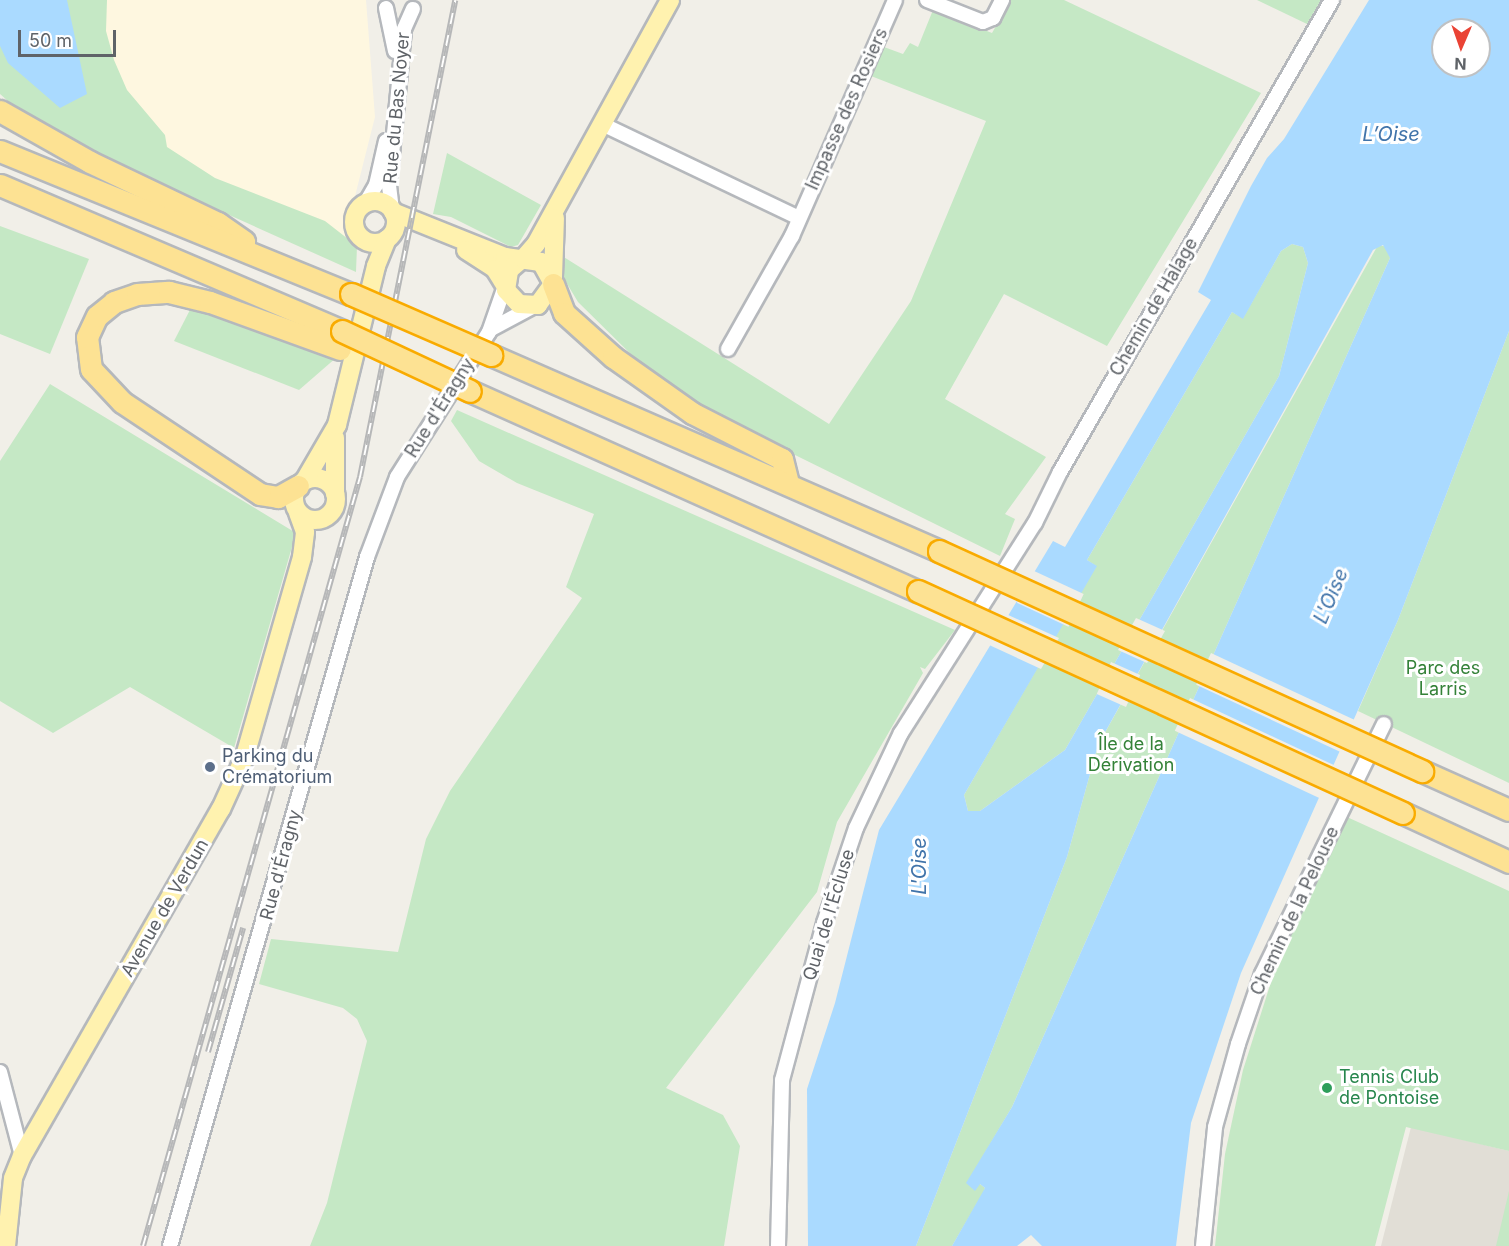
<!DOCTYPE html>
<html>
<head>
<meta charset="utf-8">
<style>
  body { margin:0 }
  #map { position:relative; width:1509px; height:1246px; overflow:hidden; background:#f1efe8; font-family:Inter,sans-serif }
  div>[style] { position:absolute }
  .commercial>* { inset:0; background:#fef7e0 }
  .education>* { inset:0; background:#e1ded6 }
  .green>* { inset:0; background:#c5e8c5 }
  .water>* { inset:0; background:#aadaff }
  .pier>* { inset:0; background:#f1efe8; transform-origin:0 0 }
  .roads { filter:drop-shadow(2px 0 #b5b8bc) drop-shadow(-2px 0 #b5b8bc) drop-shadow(0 2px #b5b8bc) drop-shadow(0 -2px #b5b8bc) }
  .minor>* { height:14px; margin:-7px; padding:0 7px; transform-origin:7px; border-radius:7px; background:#fff }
  .major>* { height:18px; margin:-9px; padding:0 9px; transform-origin:9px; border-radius:9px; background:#fff2af }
  .major>.ring { margin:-9px; padding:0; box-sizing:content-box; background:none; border:18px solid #fff2af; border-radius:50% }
  .highway>* { height:21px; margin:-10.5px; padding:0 10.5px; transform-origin:10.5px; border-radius:10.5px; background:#fde293 }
  .rail>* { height:6px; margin-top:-3px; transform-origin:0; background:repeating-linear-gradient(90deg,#fff 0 11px,#b6b7b8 0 22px); box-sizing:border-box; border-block:2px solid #b6b7b8 }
  .bridges { filter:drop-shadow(2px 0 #f9ab00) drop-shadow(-2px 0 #f9ab00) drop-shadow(0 2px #f9ab00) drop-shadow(0 -2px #f9ab00) }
  .highway-bridge>* { height:21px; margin:-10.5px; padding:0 10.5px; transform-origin:10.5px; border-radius:10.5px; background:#fde293 }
  .dots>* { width:16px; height:16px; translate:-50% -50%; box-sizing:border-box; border:3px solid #fff; border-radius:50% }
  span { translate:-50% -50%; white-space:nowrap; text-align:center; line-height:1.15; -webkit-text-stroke:6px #fff; paint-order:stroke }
  .street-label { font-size:18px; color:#5f6368 }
  .park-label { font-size:18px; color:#348238 }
  .service-label { font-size:18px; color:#4e5e75 }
  .left { translate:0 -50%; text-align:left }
  .leisure-label { font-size:18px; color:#27864d }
  .water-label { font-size:20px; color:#4174aa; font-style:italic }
  .north { position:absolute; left:1431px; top:18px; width:60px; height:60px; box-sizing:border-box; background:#fff; border:2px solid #bfc1c3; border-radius:50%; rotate:182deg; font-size:16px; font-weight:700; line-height:24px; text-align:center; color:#5f6368 }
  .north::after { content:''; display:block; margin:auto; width:21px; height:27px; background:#ea4335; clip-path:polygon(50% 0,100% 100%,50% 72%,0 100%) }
  .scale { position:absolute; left:18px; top:30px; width:98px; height:27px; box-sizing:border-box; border:3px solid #5f6368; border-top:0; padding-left:8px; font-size:18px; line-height:21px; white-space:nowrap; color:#5f6368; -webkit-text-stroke:4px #fff; paint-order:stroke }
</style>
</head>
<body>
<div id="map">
  <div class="commercial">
    <i style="clip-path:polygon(85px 0,366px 0,375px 117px,349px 220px,357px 246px,198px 181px,102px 85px)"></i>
  </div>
  <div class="education">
    <i style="clip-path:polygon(1411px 1127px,1509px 1151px,1509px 1246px,1381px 1246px)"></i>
  </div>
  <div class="green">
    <i style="clip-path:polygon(0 0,107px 0,106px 31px,114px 60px,127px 90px,165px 135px,167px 147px,215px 178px,325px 221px,357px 246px,356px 272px,82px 149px,31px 121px,0 94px)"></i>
    <i style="clip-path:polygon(1011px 0,1064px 0,1261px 93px,1107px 346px,1004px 294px,945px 399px,1046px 457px,1005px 514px,1015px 519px,1000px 556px,712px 414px,649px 372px,578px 302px,563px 277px,559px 254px,829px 424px,911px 301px,986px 121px,871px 76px,884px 47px,903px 54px,910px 43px,918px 47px,933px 10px,992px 33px)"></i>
    <i style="clip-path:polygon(1257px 0,1321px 0,1307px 24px)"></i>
    <i style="clip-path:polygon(447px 153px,541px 205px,518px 245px,511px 247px,451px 217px,433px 214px)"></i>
    <i style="clip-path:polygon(0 226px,89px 259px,50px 354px,0 334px)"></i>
    <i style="clip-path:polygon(1292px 244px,1303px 247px,1308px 263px,1279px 376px,1065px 750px,980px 811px,968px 811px,964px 795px,1096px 566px,1087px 560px,1232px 312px,1243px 318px,1281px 251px)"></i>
    <i style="clip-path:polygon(1378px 245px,1388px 247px,1390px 258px,1012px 1107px,967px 1183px,980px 1184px,985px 1188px,983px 1193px,952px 1246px,916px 1246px,1067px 857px,1098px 745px)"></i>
    <i style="clip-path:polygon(192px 306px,337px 357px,299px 390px,174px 341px)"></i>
    <i style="clip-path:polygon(1509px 331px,1509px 783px,1358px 711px,1398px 620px)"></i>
    <i style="clip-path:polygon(50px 384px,296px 533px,234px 748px,130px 687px,53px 733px,0 701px,0 461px)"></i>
    <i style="clip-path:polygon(457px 410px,955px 630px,925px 669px,920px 667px,923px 673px,837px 822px,817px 892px,666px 1088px,723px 1115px,740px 1146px,724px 1246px,310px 1246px,327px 1203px,367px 1041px,357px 1019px,343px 1008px,259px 984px,271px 939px,398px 952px,426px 839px,450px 791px,582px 598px,566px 587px,594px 514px,517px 483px,479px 461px,451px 421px)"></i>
    <i style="clip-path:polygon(1347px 817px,1509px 891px,1509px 1151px,1406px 1127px,1375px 1246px,1215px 1246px,1225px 1154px,1243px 1070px,1279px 957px)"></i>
    <i style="clip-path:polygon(1509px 1191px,1509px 1246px,1496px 1246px)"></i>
  </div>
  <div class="water">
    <i style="clip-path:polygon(0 0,67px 0,87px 94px,60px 108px,8px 63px,0 46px)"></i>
    <i style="clip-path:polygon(evenodd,1369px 0,1509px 0,1509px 331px,1398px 620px,1241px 973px,1191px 1123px,1176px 1246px,1042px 1246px,1031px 1235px,1017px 1246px,952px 1246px,985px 1188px,980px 1184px,975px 1191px,966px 1183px,1012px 1107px,1390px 258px,1383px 245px,1373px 250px,1098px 745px,1067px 857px,916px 1246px,808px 1246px,807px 1089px,835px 1003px,879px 830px,1053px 541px,1065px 547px,1211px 300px,1198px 292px,1251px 186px,1267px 158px,1284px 139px,1369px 0,1443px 30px,1479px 30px,1479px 66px,1443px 66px,1443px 30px,1369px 0,1292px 244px,1303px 247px,1308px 263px,1279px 376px,1065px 750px,980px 811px,968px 811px,964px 795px,1097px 566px,1087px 560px,1232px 312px,1243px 319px,1281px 251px,1292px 244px)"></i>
  </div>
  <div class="pier">
    <i style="left:1032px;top:570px;width:57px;height:36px;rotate:25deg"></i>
    <i style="clip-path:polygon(1006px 614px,1059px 638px,1041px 669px,987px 644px)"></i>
    <i style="clip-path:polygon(1136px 618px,1165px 631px,1147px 663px,1118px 650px)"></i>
    <i style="left:1211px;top:653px;width:161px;height:35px;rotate:25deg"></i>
    <i style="left:1111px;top:662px;width:32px;height:35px;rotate:24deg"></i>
    <i style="left:1190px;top:698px;width:160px;height:36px;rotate:25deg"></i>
  </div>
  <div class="roads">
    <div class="minor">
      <i style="left:927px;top:0;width:60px;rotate:21.4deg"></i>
      <i style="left:983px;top:22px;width:11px;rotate:-22deg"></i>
      <i style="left:993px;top:18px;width:20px;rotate:-63deg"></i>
      <i style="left:386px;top:8px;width:44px;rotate:78.2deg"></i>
      <i style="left:602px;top:124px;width:216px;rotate:25.5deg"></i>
      <i style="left:365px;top:204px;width:22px;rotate:-60deg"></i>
      <i style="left:376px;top:185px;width:45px;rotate:-77.2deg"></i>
      <i style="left:392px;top:210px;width:24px;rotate:-97deg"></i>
      <i style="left:389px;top:186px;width:158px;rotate:-84.5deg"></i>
      <i style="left:404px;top:29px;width:22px;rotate:-66deg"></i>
      <i style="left:493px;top:328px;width:47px;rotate:-28.2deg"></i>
      <i style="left:728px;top:349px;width:130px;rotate:-60.5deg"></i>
      <i style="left:792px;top:236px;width:257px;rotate:-66.4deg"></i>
      <i style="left:0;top:1072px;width:87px;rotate:75.3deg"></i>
      <i style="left:170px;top:1246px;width:717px;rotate:-74.04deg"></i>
      <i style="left:367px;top:557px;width:85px;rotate:-69.4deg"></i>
      <i style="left:397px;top:477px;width:172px;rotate:-57.6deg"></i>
      <i style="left:489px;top:332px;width:49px;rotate:-70.8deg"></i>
      <i style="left:778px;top:1246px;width:166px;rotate:-88.6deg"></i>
      <i style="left:782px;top:1080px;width:163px;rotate:-75deg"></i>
      <i style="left:824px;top:923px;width:100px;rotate:-71.4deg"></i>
      <i style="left:856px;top:828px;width:105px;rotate:-64.7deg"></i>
      <i style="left:901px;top:733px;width:249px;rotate:-57.5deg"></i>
      <i style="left:1035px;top:523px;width:57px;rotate:-63.9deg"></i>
      <i style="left:1060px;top:472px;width:545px;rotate:-60.05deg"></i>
      <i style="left:1203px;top:1246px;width:120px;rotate:-84.2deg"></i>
      <i style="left:1215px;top:1127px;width:86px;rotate:-74.5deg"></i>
      <i style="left:1238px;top:1044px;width:74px;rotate:-71.1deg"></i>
      <i style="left:1262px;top:974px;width:278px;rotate:-64deg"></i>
    </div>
    <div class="major">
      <i class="ring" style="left:354px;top:201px;width:24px;height:24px"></i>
      <i style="left:393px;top:212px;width:121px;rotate:21.9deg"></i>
      <i style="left:505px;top:257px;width:36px;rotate:8deg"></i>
      <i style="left:541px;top:262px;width:25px;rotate:61deg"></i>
      <i style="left:553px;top:284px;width:26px;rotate:126deg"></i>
      <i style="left:538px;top:305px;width:19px;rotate:-177deg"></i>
      <i style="left:519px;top:304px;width:19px;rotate:-133deg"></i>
      <i style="left:506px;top:290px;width:20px;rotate:-81deg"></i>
      <i style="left:509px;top:270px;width:16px;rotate:-40deg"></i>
      <i style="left:466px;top:250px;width:35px;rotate:33deg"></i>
      <i style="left:495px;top:269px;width:19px;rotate:58deg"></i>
      <i style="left:523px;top:259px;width:20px;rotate:-49deg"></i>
      <i style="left:536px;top:244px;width:278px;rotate:-61.2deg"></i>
      <i style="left:553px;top:277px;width:59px;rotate:-88.1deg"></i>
      <i style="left:335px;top:438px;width:56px;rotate:90deg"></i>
      <i class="ring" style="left:294px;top:478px;width:24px;height:24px"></i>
      <i style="left:305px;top:480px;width:64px;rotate:-59.8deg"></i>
      <i style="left:337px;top:425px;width:164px;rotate:-76.2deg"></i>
      <i style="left:376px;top:266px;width:29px;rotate:-68deg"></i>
      <i style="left:6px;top:1246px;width:68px;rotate:-84.1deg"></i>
      <i style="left:13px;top:1178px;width:24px;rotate:-68deg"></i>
      <i style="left:22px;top:1156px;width:400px;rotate:-60.2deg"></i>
      <i style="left:221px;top:809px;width:58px;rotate:-65.6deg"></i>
      <i style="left:245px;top:756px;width:207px;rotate:-74deg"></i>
      <i style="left:302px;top:557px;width:25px;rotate:-83deg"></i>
      <i style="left:305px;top:532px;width:20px;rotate:-110deg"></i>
    </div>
    <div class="highway">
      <i style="left:0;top:111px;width:103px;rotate:29.5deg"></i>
      <i style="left:90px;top:162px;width:142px;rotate:25.5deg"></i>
      <i style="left:218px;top:223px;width:32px;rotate:35deg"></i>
      <i style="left:0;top:151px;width:379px;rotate:22.2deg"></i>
      <i style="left:0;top:185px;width:372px;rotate:23.1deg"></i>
      <i style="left:553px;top:284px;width:31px;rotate:69deg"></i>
      <i style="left:564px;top:313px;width:66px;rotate:41.9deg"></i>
      <i style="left:613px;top:357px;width:97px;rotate:35.3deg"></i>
      <i style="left:692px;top:413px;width:101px;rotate:27.1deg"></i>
      <i style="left:782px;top:459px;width:25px;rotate:76deg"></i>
      <i style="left:491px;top:355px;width:489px;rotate:23.6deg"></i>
      <i style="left:470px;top:391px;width:491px;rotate:24.1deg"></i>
      <i style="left:298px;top:486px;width:23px;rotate:151deg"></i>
      <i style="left:278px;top:497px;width:18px;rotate:-171deg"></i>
      <i style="left:260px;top:494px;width:166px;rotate:-146.3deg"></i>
      <i style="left:122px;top:402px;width:45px;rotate:-133.2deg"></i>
      <i style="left:91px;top:369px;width:32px;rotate:-97deg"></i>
      <i style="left:87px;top:337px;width:23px;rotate:-65deg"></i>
      <i style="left:97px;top:316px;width:22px;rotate:-39deg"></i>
      <i style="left:114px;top:302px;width:24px;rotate:-19deg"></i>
      <i style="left:137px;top:294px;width:32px;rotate:-4deg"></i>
      <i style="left:169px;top:292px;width:42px;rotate:13.7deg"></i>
      <i style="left:210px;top:302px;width:138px;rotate:19.9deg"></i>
      <i style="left:1422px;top:771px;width:95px;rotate:24.1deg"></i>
      <i style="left:1403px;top:813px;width:117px;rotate:24.8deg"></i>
    </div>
  </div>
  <div class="rail">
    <i style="left:208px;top:1052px;width:129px;rotate:-74.2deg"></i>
    <i style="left:143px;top:1246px;width:799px;rotate:-74.24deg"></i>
    <i style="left:360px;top:477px;width:486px;rotate:-78.7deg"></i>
  </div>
  <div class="bridges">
    <div class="highway-bridge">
      <i style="left:351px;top:294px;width:153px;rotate:23.5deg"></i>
      <i style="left:342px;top:331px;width:141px;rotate:25.1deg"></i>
      <i style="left:939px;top:551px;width:531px;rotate:24.49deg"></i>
      <i style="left:918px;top:591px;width:533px;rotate:24.6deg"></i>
    </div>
  </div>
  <div class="dots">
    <i style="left:210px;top:767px;background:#5c6f8a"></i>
    <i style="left:1327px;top:1088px;background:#2e9e5b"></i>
  </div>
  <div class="street-label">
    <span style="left:397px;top:108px;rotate:-85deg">Rue du Bas Noyer</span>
    <span style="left:847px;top:109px;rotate:-66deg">Impasse des Rosiers</span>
    <span style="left:1154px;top:307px;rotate:-60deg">Chemin de Halage</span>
    <span style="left:440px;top:408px;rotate:-58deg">Rue d'Éragny</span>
    <span style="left:281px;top:865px;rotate:-75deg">Rue d'Éragny</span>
    <span style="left:165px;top:908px;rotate:-60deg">Avenue de Verdun</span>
    <span style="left:1295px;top:911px;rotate:-65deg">Chemin de la Pelouse</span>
    <span style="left:829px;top:915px;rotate:-73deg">Quai de l'Écluse</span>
  </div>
  <div class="park-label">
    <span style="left:1443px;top:679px">Parc des<br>Larris</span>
    <span style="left:1131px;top:755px">Île de la<br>Dérivation</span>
  </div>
  <div class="service-label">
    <span class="left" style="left:222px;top:767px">Parking du<br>Crématorium</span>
  </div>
  <div class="leisure-label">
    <span class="left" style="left:1339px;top:1088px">Tennis Club<br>de Pontoise</span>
  </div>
  <div class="water-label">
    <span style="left:1391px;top:134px">L’Oise</span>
    <span style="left:1331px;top:596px;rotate:-67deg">L'Oise</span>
    <span style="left:919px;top:866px;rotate:-90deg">L'Oise</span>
  </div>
  <div class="north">N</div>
  <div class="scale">50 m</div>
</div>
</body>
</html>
